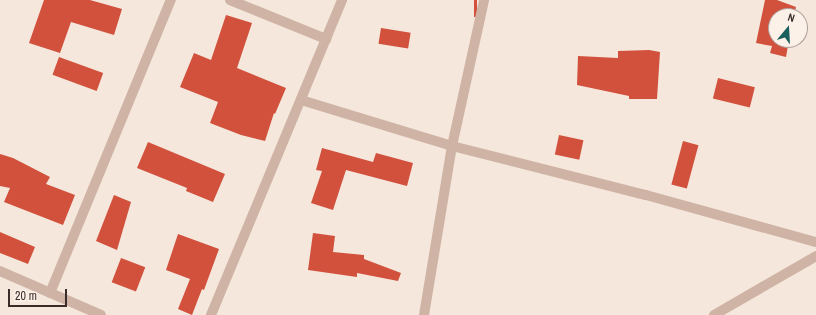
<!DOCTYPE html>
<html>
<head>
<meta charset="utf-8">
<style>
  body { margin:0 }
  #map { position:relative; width:816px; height:315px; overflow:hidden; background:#f5e7dc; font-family:"Archivo Narrow",sans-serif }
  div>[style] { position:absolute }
  .building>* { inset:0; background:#d2513d; transform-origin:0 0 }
  .minor>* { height:10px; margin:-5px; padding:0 5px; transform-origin:5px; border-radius:5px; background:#cfb4a6 }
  span { translate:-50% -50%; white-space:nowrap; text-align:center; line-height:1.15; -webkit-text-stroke:3px #fcf1e9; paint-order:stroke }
  .north { position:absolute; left:768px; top:8px; width:40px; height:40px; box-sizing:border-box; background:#fcf1e9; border:1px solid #aea29c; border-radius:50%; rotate:18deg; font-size:11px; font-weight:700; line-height:16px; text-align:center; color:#3a2c28 }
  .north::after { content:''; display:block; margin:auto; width:14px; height:18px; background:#19605d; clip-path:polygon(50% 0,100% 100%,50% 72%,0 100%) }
  .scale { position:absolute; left:8px; top:289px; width:59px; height:18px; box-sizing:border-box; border:2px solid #3a2c28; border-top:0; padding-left:5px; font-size:12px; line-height:14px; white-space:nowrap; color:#3a2c28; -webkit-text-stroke:3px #fcf1e9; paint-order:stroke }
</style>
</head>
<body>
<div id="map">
  <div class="building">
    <i style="clip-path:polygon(44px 0,90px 0,122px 9px,114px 35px,71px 22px,60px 53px,29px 43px)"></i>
    <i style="left:474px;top:0;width:3px;height:17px"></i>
    <i style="clip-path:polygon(765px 0,777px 0,796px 7px,794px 16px,776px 16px,776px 40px,789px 40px,786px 57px,770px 53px,772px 46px,756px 43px)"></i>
    <i style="clip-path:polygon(226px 15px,252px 23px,237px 68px,286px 88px,275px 114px,274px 113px,265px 141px,241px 135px,210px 123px,218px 102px,180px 87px,194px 53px,211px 60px)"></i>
    <i style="left:381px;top:28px;width:30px;height:16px;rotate:9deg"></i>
    <i style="clip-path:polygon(649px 50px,660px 52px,657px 99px,629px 99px,629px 96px,577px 85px,578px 56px,618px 58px,618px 51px)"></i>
    <i style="left:59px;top:57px;width:47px;height:19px;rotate:20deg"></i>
    <i style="left:718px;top:78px;width:38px;height:21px;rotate:14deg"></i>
    <i style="left:559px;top:135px;width:25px;height:20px;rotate:12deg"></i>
    <i style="left:683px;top:141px;width:16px;height:45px;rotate:15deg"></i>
    <i style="clip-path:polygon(148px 142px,225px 174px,213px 202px,186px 191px,187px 188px,137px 168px)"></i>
    <i style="clip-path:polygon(322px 148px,373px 162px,376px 153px,413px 163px,407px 186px,346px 170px,333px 210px,311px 203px,322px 171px,316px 170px)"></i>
    <i style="clip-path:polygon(0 154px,13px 158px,50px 177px,46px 184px,75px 195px,63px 225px,4px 202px,10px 188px,0 186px)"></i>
    <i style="clip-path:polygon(114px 195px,131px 202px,117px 250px,96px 241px)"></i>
    <i style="clip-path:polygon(0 232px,35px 247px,28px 264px,0 253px)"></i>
    <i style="clip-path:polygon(313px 233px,335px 236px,333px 252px,364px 255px,364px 259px,401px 273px,398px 281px,357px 273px,357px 277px,308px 270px)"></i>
    <i style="clip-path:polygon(178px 234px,219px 249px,204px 290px,202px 289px,192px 315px,178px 309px,190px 279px,166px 270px)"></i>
    <i style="left:121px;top:258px;width:26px;height:26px;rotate:21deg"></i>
  </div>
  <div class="minor">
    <i style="left:230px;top:0;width:104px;rotate:22.1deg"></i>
    <i style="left:301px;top:100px;width:158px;rotate:16.9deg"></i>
    <i style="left:452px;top:146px;width:200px;rotate:14.2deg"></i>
    <i style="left:646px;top:195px;width:176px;rotate:15.5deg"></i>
    <i style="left:0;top:271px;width:110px;rotate:23.5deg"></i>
    <i style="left:50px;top:293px;width:317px;rotate:-67.6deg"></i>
    <i style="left:211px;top:315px;width:341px;rotate:-67.4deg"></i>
    <i style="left:424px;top:315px;width:171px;rotate:-80.6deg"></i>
    <i style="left:452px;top:146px;width:149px;rotate:-77.6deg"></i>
    <i style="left:714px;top:315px;width:118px;rotate:-30deg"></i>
  </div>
  <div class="north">N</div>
  <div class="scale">20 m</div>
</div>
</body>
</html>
